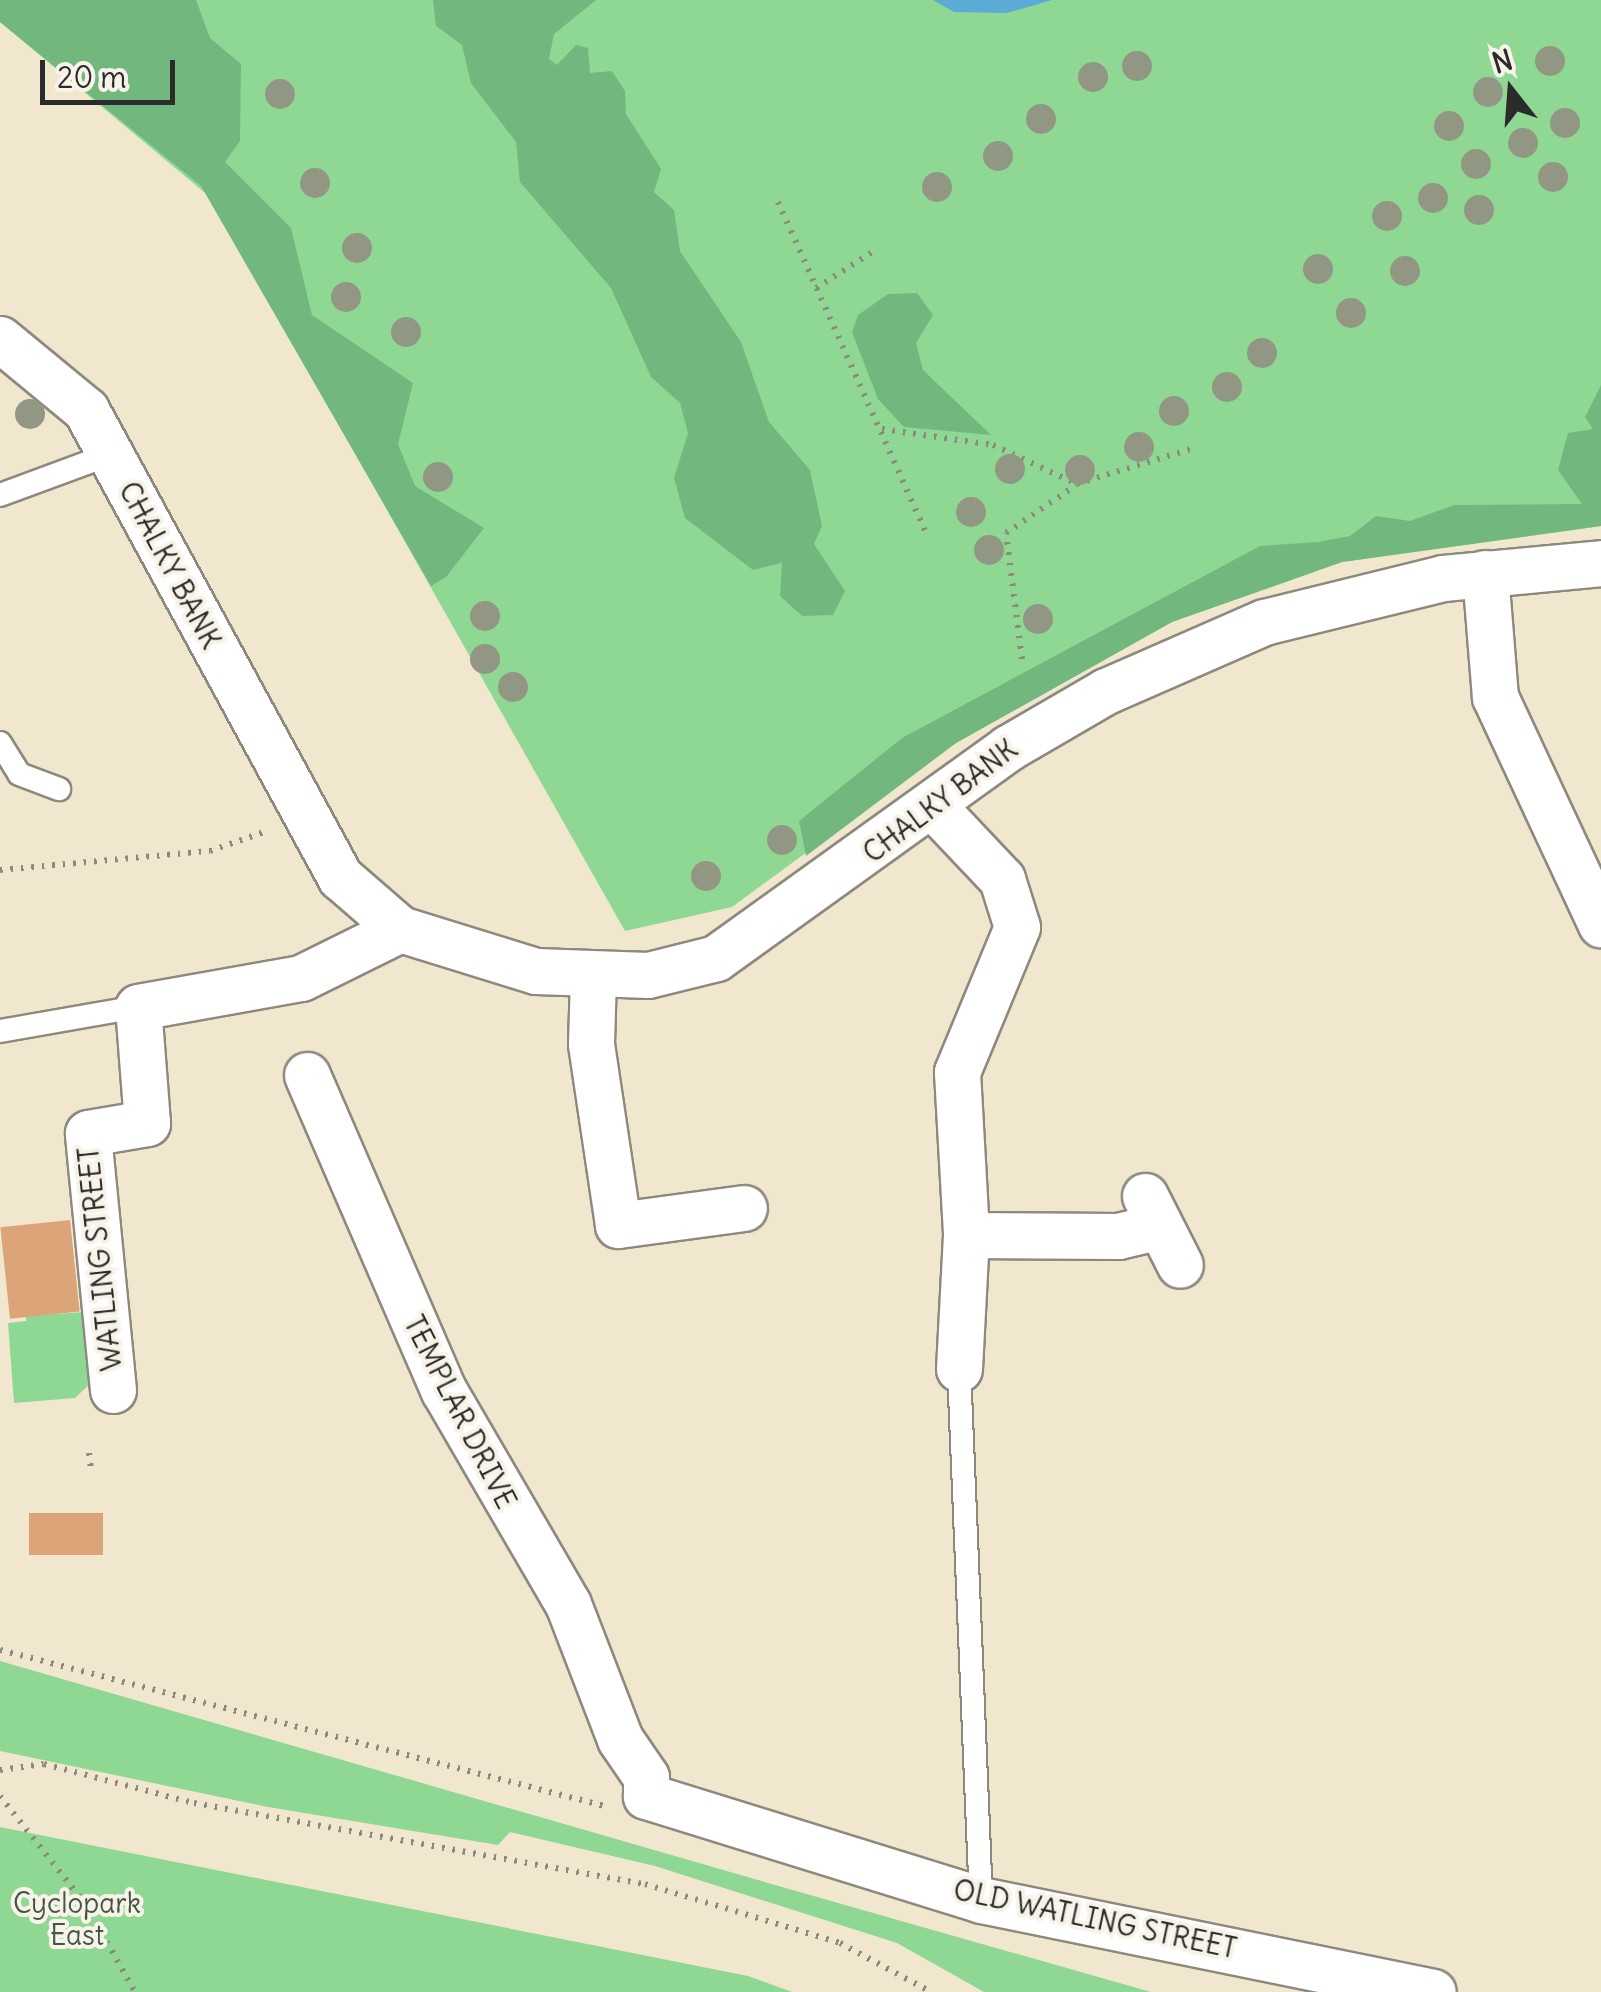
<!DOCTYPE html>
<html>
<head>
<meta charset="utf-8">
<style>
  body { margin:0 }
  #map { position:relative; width:1601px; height:1992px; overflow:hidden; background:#f1e7cf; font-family:Delius,sans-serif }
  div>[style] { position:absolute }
  .green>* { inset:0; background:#8ed894 }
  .forest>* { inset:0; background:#72b87e }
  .water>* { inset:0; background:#5cabd6 }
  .building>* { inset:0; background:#dca479; transform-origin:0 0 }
  .path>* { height:6px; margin-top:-3px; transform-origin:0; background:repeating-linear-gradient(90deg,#8e897d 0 2.5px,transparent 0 10.5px) }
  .roads { filter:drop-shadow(2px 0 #8e897d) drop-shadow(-2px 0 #8e897d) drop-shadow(0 2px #8e897d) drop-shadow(0 -2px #8e897d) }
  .lane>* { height:22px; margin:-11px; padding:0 11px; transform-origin:11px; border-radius:11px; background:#fff }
  .street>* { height:45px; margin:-22.5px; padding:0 22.5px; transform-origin:22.5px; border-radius:22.5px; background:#fff }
  .trees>* { width:30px; height:30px; margin:-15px; border-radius:50%; background:#929783 }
  span { translate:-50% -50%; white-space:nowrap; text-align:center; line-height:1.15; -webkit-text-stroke:8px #f7f3e8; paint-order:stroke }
  .street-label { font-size:28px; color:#2b2b2b }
  .park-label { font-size:28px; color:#445645 }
  .north { position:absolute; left:1461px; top:40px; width:100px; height:100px; -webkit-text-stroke:8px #f7f3e8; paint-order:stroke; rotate:343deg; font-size:28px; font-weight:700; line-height:40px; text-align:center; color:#2b2b2b }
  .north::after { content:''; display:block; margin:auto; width:35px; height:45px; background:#2b2b2b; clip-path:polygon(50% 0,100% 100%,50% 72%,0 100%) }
  .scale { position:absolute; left:40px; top:60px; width:135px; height:45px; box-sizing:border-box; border:5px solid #2b2b2b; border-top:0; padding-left:12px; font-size:30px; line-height:35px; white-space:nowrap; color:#2b2b2b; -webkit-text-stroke:8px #f7f3e8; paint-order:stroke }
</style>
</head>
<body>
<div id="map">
  <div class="green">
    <i style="clip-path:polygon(0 0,1601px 0,1601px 526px,1342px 562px,1172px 622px,956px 743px,732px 907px,625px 931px,210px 197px,0 22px)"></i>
    <i style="clip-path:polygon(25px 1298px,57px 1314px,84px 1312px,96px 1378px,75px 1398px,14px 1403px,8px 1323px,26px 1321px)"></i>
    <i style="clip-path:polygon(0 1661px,768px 1883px,1151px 1992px,984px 1992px,897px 1943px,655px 1866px,510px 1832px,498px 1845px,268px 1807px,0 1751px)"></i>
    <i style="clip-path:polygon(0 1827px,748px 1976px,792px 1992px,0 1992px)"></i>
  </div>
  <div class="forest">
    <i style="clip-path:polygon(0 0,196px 0,210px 38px,241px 64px,240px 141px,225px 162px,291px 228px,312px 315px,413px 383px,398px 444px,415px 486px,484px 528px,446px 577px,431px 586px,201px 186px,0 22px)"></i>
    <i style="clip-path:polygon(433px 0,596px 0,554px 34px,549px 59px,557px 65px,576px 45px,588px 48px,590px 73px,612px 71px,625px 91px,626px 114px,661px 169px,654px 192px,674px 210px,680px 251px,741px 342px,769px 422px,810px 470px,822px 526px,814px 544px,845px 591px,833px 615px,802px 616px,780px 596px,782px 563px,753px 570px,685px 518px,674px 478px,688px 433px,680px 403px,651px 377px,611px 288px,520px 182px,516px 142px,471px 83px,462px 45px,436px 26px)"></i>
    <i style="clip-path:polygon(917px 293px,933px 315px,916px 343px,923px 370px,991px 435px,904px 427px,878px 399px,852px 332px,858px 315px,888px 294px)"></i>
    <i style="clip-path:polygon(1601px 385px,1601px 526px,1342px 562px,1172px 622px,956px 743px,806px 856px,799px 821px,902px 738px,1260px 546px,1318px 542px,1350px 536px,1376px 516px,1410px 521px,1454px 505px,1582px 504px,1558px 470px,1568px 433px,1593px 429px,1585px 417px)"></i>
  </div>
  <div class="water">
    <i style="clip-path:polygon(933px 0,1052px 0,1007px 13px,954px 12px)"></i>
  </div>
  <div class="building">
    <i style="left:70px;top:1220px;width:92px;height:70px;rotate:84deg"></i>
    <i style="left:103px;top:1513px;width:42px;height:74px;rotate:90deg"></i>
  </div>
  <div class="path">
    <i style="left:778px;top:202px;width:367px;rotate:65.9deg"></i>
    <i style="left:816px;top:288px;width:69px;rotate:-32.5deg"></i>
    <i style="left:882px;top:429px;width:112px;rotate:8.2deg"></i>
    <i style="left:993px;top:445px;width:93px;rotate:24.9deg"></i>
    <i style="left:1077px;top:484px;width:122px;rotate:-17.1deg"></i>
    <i style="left:1022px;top:659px;width:127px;rotate:-97.2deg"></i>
    <i style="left:1006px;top:533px;width:85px;rotate:-34.4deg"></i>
    <i style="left:0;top:870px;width:211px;rotate:-5.2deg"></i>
    <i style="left:210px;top:851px;width:57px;rotate:-19.4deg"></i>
    <i style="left:89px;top:1453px;width:17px;rotate:83deg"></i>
    <i style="left:0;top:1650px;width:624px;rotate:14.48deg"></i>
    <i style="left:0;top:1770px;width:44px;rotate:-7.8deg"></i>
    <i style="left:44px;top:1764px;width:155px;rotate:14.6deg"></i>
    <i style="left:194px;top:1803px;width:458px;rotate:10.2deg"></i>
    <i style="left:645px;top:1884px;width:204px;rotate:16.8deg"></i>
    <i style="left:840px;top:1943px;width:103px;rotate:28.3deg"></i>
    <i style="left:0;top:1796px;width:139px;rotate:51.7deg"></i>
    <i style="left:86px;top:1905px;width:100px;rotate:60.6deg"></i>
  </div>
  <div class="roads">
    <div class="lane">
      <i style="left:0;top:495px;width:118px;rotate:-20.3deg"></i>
      <i style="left:0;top:743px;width:36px;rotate:58deg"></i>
      <i style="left:19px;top:774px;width:43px;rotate:20.6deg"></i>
      <i style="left:0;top:1031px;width:140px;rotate:-9.9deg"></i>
      <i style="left:959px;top:1369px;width:531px;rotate:87.63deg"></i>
    </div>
    <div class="street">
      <i style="left:0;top:339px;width:112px;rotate:39.5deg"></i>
      <i style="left:86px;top:410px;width:532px;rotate:61.46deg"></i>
      <i style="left:340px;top:877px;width:79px;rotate:40.9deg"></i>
      <i style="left:400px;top:929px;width:142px;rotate:17.2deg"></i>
      <i style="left:536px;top:971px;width:112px;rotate:2deg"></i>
      <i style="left:648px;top:975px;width:70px;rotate:-14deg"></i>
      <i style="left:716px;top:958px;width:360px;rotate:-35.7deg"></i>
      <i style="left:1008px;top:748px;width:113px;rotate:-30.2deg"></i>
      <i style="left:1106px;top:691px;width:172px;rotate:-23.6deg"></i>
      <i style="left:1264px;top:622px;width:184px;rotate:-13.8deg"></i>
      <i style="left:1443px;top:578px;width:159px;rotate:-5.4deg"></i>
      <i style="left:1485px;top:573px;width:124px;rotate:85.4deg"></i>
      <i style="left:1495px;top:697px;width:251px;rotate:65deg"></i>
      <i style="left:932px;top:805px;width:102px;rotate:46.6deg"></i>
      <i style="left:1002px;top:879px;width:50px;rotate:72.6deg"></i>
      <i style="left:1017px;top:927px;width:157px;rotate:112.5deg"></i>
      <i style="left:957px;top:1072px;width:163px;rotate:86.8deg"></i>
      <i style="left:966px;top:1235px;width:134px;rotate:93deg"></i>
      <i style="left:593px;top:976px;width:68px;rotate:91.7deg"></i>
      <i style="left:591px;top:1044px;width:183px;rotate:81.5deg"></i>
      <i style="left:618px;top:1225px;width:127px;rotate:-7.7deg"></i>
      <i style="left:307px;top:1075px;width:344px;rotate:66.6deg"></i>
      <i style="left:444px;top:1391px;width:246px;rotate:59.8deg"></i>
      <i style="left:568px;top:1604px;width:145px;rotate:68.9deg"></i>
      <i style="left:620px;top:1739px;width:46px;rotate:55.6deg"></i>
      <i style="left:646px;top:1777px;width:19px;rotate:90deg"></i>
      <i style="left:646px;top:1796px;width:351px;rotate:17.2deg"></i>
      <i style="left:981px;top:1900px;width:461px;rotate:11.5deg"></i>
      <i style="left:1145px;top:1196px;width:77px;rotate:63.1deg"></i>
      <i style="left:966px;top:1235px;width:152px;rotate:0.4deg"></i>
      <i style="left:1118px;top:1236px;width:43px;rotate:-13.4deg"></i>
      <i style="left:113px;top:1390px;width:258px;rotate:-95.6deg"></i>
      <i style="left:88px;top:1133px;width:60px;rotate:-9.6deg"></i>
      <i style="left:147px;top:1123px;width:116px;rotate:-94.4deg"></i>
      <i style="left:138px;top:1007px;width:166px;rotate:-10.1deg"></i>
      <i style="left:301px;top:978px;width:110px;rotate:-26.3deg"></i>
    </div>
  </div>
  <div class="trees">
    <i style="left:1550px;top:61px"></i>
    <i style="left:1137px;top:66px"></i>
    <i style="left:1093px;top:77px"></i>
    <i style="left:1488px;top:92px"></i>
    <i style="left:280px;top:94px"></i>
    <i style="left:1041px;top:119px"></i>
    <i style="left:1565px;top:123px"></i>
    <i style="left:1449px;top:126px"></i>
    <i style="left:1523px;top:143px"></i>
    <i style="left:998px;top:156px"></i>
    <i style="left:1476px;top:164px"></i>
    <i style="left:1553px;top:177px"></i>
    <i style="left:315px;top:183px"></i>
    <i style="left:937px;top:187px"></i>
    <i style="left:1433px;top:198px"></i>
    <i style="left:1479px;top:210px"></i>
    <i style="left:1387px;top:216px"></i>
    <i style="left:357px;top:248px"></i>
    <i style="left:1318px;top:269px"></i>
    <i style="left:1405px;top:271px"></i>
    <i style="left:346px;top:297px"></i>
    <i style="left:1351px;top:313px"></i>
    <i style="left:406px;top:332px"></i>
    <i style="left:1262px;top:353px"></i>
    <i style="left:1227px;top:387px"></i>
    <i style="left:1174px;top:411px"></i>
    <i style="left:30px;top:414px"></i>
    <i style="left:1139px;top:447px"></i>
    <i style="left:1010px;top:469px"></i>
    <i style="left:1080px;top:470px"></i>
    <i style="left:438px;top:477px"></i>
    <i style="left:971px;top:512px"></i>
    <i style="left:989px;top:550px"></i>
    <i style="left:485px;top:616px"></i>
    <i style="left:1038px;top:619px"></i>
    <i style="left:485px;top:659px"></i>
    <i style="left:513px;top:687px"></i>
    <i style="left:782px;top:840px"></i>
    <i style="left:706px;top:876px"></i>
  </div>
  <div class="street-label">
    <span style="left:170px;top:565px;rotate:62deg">CHALKY BANK</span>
    <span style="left:940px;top:801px;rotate:-37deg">CHALKY BANK</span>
    <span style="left:100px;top:1259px;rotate:-96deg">WATLING STREET</span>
    <span style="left:460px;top:1412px;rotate:63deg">TEMPLAR DRIVE</span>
    <span style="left:1095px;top:1919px;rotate:12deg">OLD WATLING STREET</span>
  </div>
  <div class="park-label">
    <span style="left:77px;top:1919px">Cyclopark<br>East</span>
  </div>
  <div class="north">N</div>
  <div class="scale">20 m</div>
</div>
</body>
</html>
